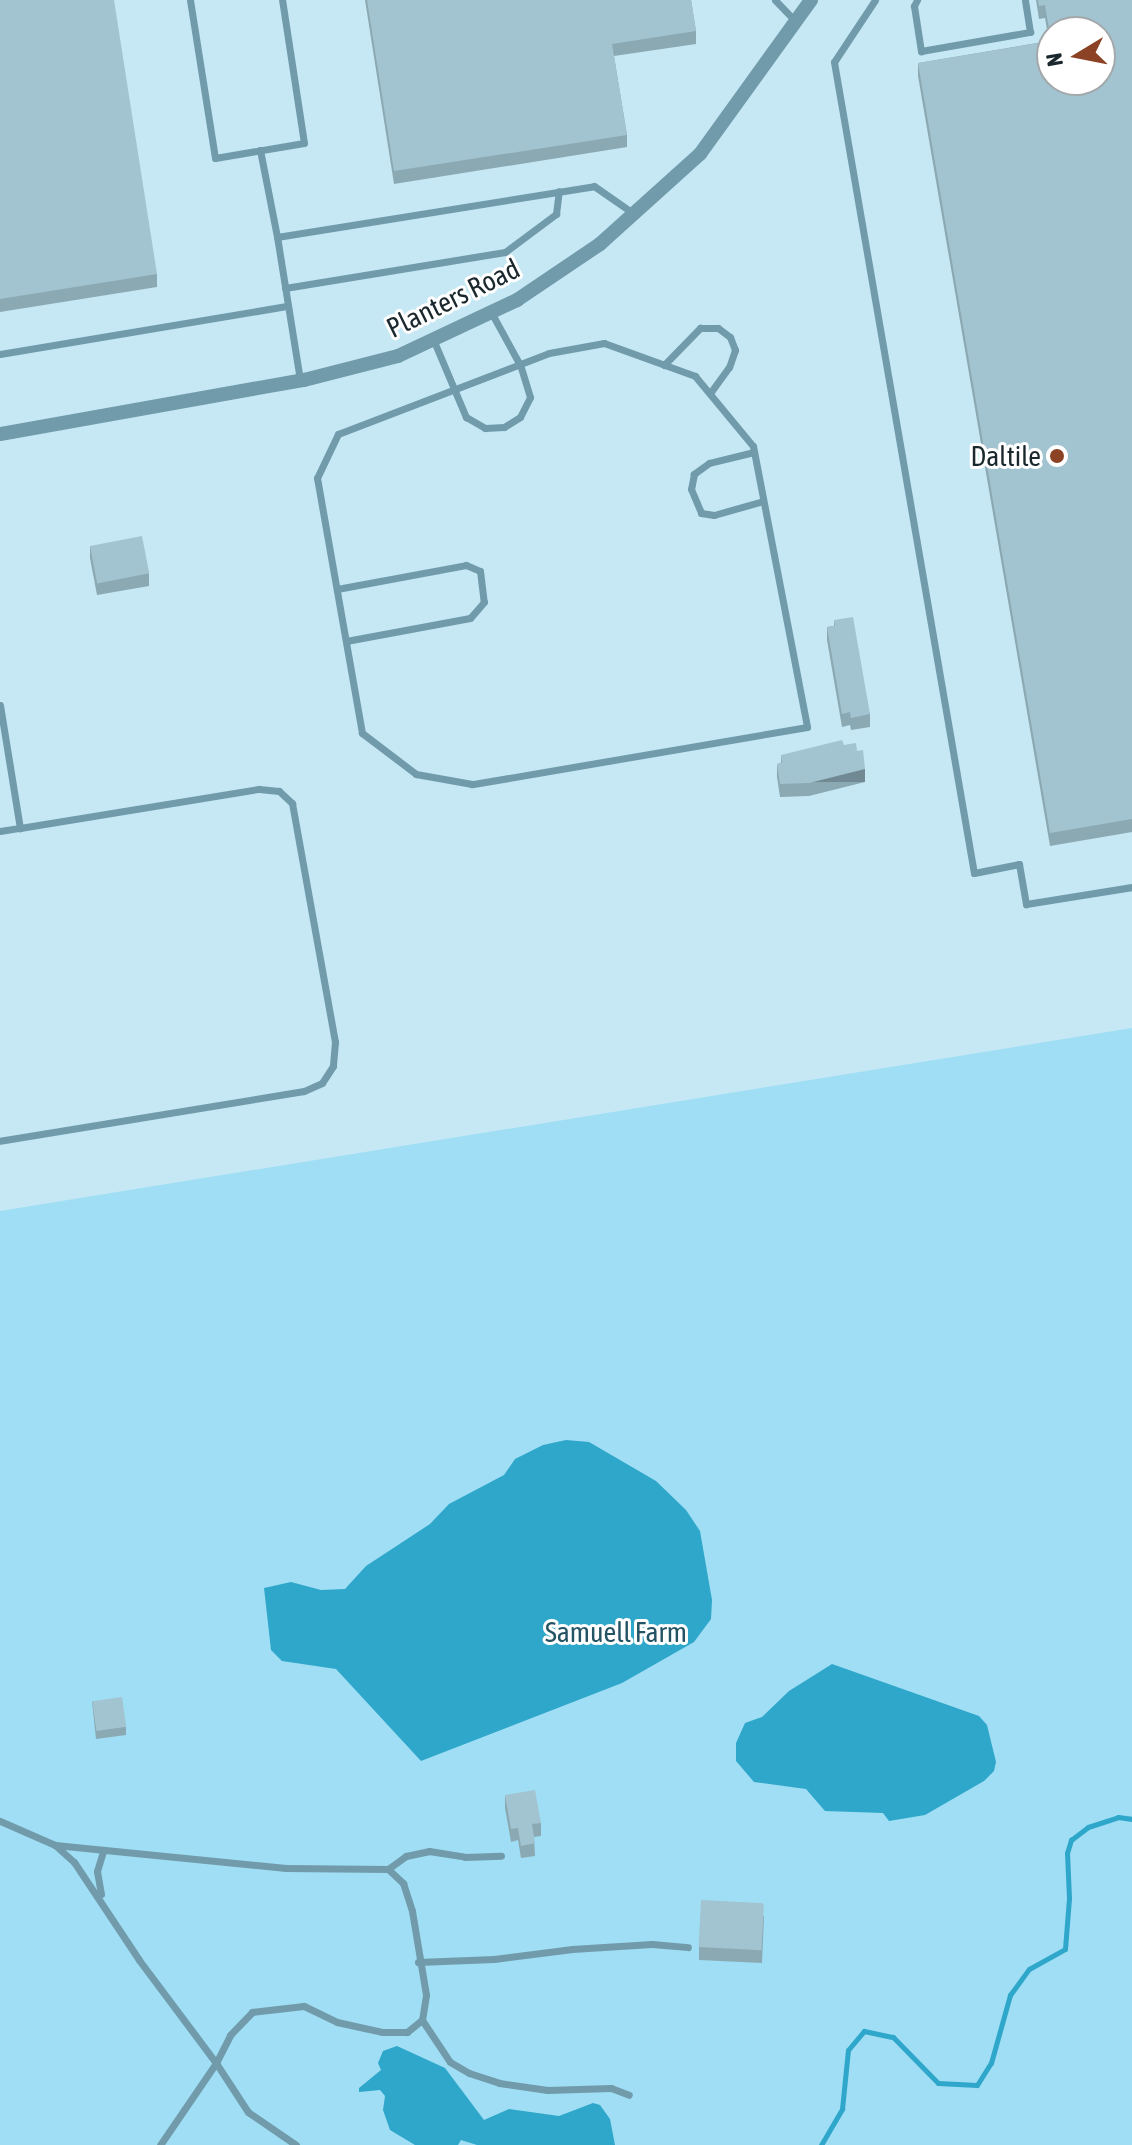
<!DOCTYPE html>
<html>
<head>
<meta charset="utf-8">
<style>
  body { margin:0 }
  #map { position:relative; width:1132px; height:2145px; overflow:hidden; background:#c5e8f4; font-family:"Asap Condensed",sans-serif }
  div>[style] { position:absolute }
  .green>* { inset:0; background:#9fdef4 }
  .water>* { inset:0; background:#2ea7ca }
  .stream>* { height:5px; margin:-2.5px; padding:0 2.5px; transform-origin:2.5px; border-radius:2.5px; background:#2ea7ca }
  .service>* { height:7px; margin:-3.5px; padding:0 3.5px; transform-origin:3.5px; border-radius:3.5px; background:#719baa }
  .minor>* { height:14px; margin:-7px; padding:0 7px; transform-origin:7px; border-radius:7px; background:#719baa }
  .wall>* { inset:0; background:#8ba9b3 }
  .shaded-wall>* { inset:0; background:#718992; transform-origin:0 0 }
  .building>* { inset:0; background:#a2c4d0; transform-origin:0 0 }
  .dots>* { width:22px; height:22px; translate:-50% -50%; box-sizing:border-box; border:4px solid #fff; border-radius:50% }
  span { translate:-50% -50%; white-space:nowrap; text-align:center; line-height:1.15; -webkit-text-stroke:6px #fff; paint-order:stroke }
  .street-label { font-size:28px; color:#1a272c }
  .poi-label { font-size:28px; color:#1a272c }
  .right { translate:-100% -50%; text-align:right }
  .park-label { font-size:28px; color:#245363 }
  .north { position:absolute; left:1036px; top:16px; width:80px; height:80px; box-sizing:border-box; background:#fff; border:2px solid #a3a9ab; border-radius:50%; rotate:260deg; font-size:22px; font-weight:700; line-height:32px; text-align:center; color:#1a272c }
  .north::after { content:''; display:block; margin:auto; width:28px; height:36px; background:#8c4325; clip-path:polygon(50% 0,100% 100%,50% 72%,0 100%) }
</style>
</head>
<body>
<div id="map">
  <div class="green">
    <i style="clip-path:polygon(1132px 1028px,1132px 2145px,0 2145px,0 1211px)"></i>
  </div>
  <div class="water">
    <i style="clip-path:polygon(566px 1440px,589px 1442px,656px 1481px,686px 1510px,700px 1531px,712px 1600px,711px 1619px,694px 1642px,622px 1683px,421px 1761px,336px 1669px,282px 1661px,271px 1650px,264px 1588px,291px 1582px,321px 1590px,345px 1589px,366px 1566px,430px 1524px,449px 1504px,504px 1475px,515px 1459px,543px 1445px)"></i>
    <i style="clip-path:polygon(832px 1664px,979px 1716px,987px 1725px,996px 1762px,994px 1771px,984px 1781px,925px 1815px,889px 1821px,883px 1813px,825px 1811px,806px 1789px,754px 1782px,736px 1761px,736px 1743px,745px 1723px,762px 1717px,789px 1691px)"></i>
    <i style="clip-path:polygon(397px 2046px,445px 2068px,484px 2120px,509px 2109px,559px 2116px,593px 2103px,600px 2105px,610px 2119px,615px 2145px,477px 2145px,461px 2140px,458px 2145px,415px 2145px,390px 2130px,383px 2110px,385px 2096px,380px 2090px,359px 2092px,359px 2088px,381px 2070px,378px 2063px,383px 2051px)"></i>
  </div>
  <div class="stream">
    <i style="left:821px;top:2145px;width:42px;rotate:-59.7deg"></i>
    <i style="left:842px;top:2109px;width:59px;rotate:-84.2deg"></i>
    <i style="left:848px;top:2050px;width:25px;rotate:-50deg"></i>
    <i style="left:864px;top:2031px;width:30px;rotate:12deg"></i>
    <i style="left:893px;top:2037px;width:64px;rotate:45.6deg"></i>
    <i style="left:938px;top:2083px;width:39px;rotate:3deg"></i>
    <i style="left:977px;top:2085px;width:26px;rotate:-58deg"></i>
    <i style="left:991px;top:2063px;width:71px;rotate:-74.4deg"></i>
    <i style="left:1010px;top:1995px;width:32px;rotate:-54deg"></i>
    <i style="left:1029px;top:1969px;width:41px;rotate:-29.1deg"></i>
    <i style="left:1065px;top:1949px;width:51px;rotate:-85.5deg"></i>
    <i style="left:1069px;top:1898px;width:45px;rotate:-92.5deg"></i>
    <i style="left:1067px;top:1853px;width:14px;rotate:-73deg"></i>
    <i style="left:1071px;top:1840px;width:21px;rotate:-37deg"></i>
    <i style="left:1088px;top:1827px;width:32px;rotate:-18deg"></i>
    <i style="left:1118px;top:1817px;width:14px;rotate:8deg"></i>
  </div>
  <div class="service">
    <i style="left:190px;top:0;width:160px;rotate:81deg"></i>
    <i style="left:215px;top:158px;width:90px;rotate:-9.6deg"></i>
    <i style="left:304px;top:143px;width:145px;rotate:-98.7deg"></i>
    <i style="left:775px;top:0;width:30px;rotate:46deg"></i>
    <i style="left:875px;top:0;width:74px;rotate:123.5deg"></i>
    <i style="left:834px;top:62px;width:823px;rotate:80.21deg"></i>
    <i style="left:974px;top:873px;width:46px;rotate:-11.3deg"></i>
    <i style="left:1019px;top:864px;width:41px;rotate:80.1deg"></i>
    <i style="left:1026px;top:904px;width:107px;rotate:-9.1deg"></i>
    <i style="left:917px;top:0;width:7px;rotate:117deg"></i>
    <i style="left:914px;top:6px;width:46px;rotate:81.2deg"></i>
    <i style="left:921px;top:51px;width:111px;rotate:-9.9deg"></i>
    <i style="left:1030px;top:32px;width:32px;rotate:-99deg"></i>
    <i style="left:260px;top:150px;width:89px;rotate:78.9deg"></i>
    <i style="left:285px;top:288px;width:223px;rotate:-9.3deg"></i>
    <i style="left:505px;top:252px;width:64px;rotate:-36.7deg"></i>
    <i style="left:556px;top:214px;width:23px;rotate:-83deg"></i>
    <i style="left:433px;top:339px;width:85px;rotate:67.1deg"></i>
    <i style="left:466px;top:417px;width:22px;rotate:30deg"></i>
    <i style="left:485px;top:428px;width:19px;rotate:-3deg"></i>
    <i style="left:504px;top:427px;width:19px;rotate:-32deg"></i>
    <i style="left:520px;top:417px;width:22px;rotate:-63deg"></i>
    <i style="left:530px;top:397px;width:34px;rotate:-107deg"></i>
    <i style="left:520px;top:365px;width:60px;rotate:-118.7deg"></i>
    <i style="left:604px;top:343px;width:97px;rotate:19.9deg"></i>
    <i style="left:695px;top:376px;width:91px;rotate:50.4deg"></i>
    <i style="left:753px;top:446px;width:286px;rotate:79.1deg"></i>
    <i style="left:807px;top:727px;width:340px;rotate:170.3deg"></i>
    <i style="left:472px;top:784px;width:57px;rotate:-169.9deg"></i>
    <i style="left:416px;top:774px;width:68px;rotate:-142.8deg"></i>
    <i style="left:362px;top:733px;width:259px;rotate:-100deg"></i>
    <i style="left:317px;top:478px;width:49px;rotate:-64.5deg"></i>
    <i style="left:338px;top:434px;width:226px;rotate:-21deg"></i>
    <i style="left:549px;top:353px;width:56px;rotate:-10.3deg"></i>
    <i style="left:0;top:354px;width:292px;rotate:-9.5deg"></i>
    <i style="left:664px;top:365px;width:52px;rotate:-45.8deg"></i>
    <i style="left:700px;top:328px;width:18px"></i>
    <i style="left:718px;top:328px;width:15px;rotate:37deg"></i>
    <i style="left:730px;top:337px;width:14px;rotate:69deg"></i>
    <i style="left:735px;top:350px;width:18px;rotate:109deg"></i>
    <i style="left:729px;top:367px;width:32px;rotate:126deg"></i>
    <i style="left:300px;top:380px;width:145px;rotate:-99.1deg"></i>
    <i style="left:277px;top:237px;width:321px;rotate:-9.1deg"></i>
    <i style="left:594px;top:186px;width:47px;rotate:34.7deg"></i>
    <i style="left:754px;top:452px;width:46px;rotate:166.3deg"></i>
    <i style="left:709px;top:463px;width:19px;rotate:144deg"></i>
    <i style="left:694px;top:474px;width:15px;rotate:101deg"></i>
    <i style="left:691px;top:489px;width:26px;rotate:67deg"></i>
    <i style="left:701px;top:513px;width:13px;rotate:9deg"></i>
    <i style="left:714px;top:515px;width:51px;rotate:-15.9deg"></i>
    <i style="left:337px;top:589px;width:131px;rotate:-10.5deg"></i>
    <i style="left:466px;top:565px;width:15px;rotate:23deg"></i>
    <i style="left:480px;top:571px;width:31px;rotate:83deg"></i>
    <i style="left:484px;top:602px;width:21px;rotate:131deg"></i>
    <i style="left:470px;top:618px;width:126px;rotate:169.5deg"></i>
    <i style="left:0;top:705px;width:125px;rotate:80.8deg"></i>
    <i style="left:20px;top:828px;width:242px;rotate:-9.3deg"></i>
    <i style="left:259px;top:789px;width:20px;rotate:6deg"></i>
    <i style="left:279px;top:791px;width:18px;rotate:43deg"></i>
    <i style="left:292px;top:803px;width:243px;rotate:79.8deg"></i>
    <i style="left:335px;top:1042px;width:24px;rotate:95deg"></i>
    <i style="left:333px;top:1066px;width:20px;rotate:123deg"></i>
    <i style="left:322px;top:1083px;width:20px;rotate:156deg"></i>
    <i style="left:304px;top:1091px;width:308px;rotate:170.7deg"></i>
    <i style="left:0;top:831px;width:20px;rotate:-9deg"></i>
    <i style="left:0;top:1821px;width:60px;rotate:23.6deg"></i>
    <i style="left:55px;top:1845px;width:25px;rotate:42deg"></i>
    <i style="left:74px;top:1862px;width:118px;rotate:56.4deg"></i>
    <i style="left:139px;top:1960px;width:129px;rotate:53.2deg"></i>
    <i style="left:216px;top:2063px;width:99px;rotate:124.3deg"></i>
    <i style="left:55px;top:1845px;width:232px;rotate:5.7deg"></i>
    <i style="left:286px;top:1868px;width:102px;rotate:0.6deg"></i>
    <i style="left:388px;top:1869px;width:21px;rotate:43deg"></i>
    <i style="left:403px;top:1883px;width:29px;rotate:72deg"></i>
    <i style="left:412px;top:1911px;width:85px;rotate:80.5deg"></i>
    <i style="left:426px;top:1995px;width:25px;rotate:99deg"></i>
    <i style="left:388px;top:1869px;width:22px;rotate:-36deg"></i>
    <i style="left:406px;top:1856px;width:24px;rotate:-12deg"></i>
    <i style="left:429px;top:1851px;width:36px;rotate:9deg"></i>
    <i style="left:465px;top:1857px;width:36px;rotate:-2deg"></i>
    <i style="left:101px;top:1894px;width:23px;rotate:-100deg"></i>
    <i style="left:97px;top:1871px;width:21px;rotate:-73deg"></i>
    <i style="left:418px;top:1962px;width:76px;rotate:-2.3deg"></i>
    <i style="left:494px;top:1959px;width:79px;rotate:-7.3deg"></i>
    <i style="left:572px;top:1949px;width:80px;rotate:-3.6deg"></i>
    <i style="left:652px;top:1944px;width:36px;rotate:5deg"></i>
    <i style="left:296px;top:2145px;width:58px;rotate:-145.5deg"></i>
    <i style="left:248px;top:2112px;width:59px;rotate:-123.1deg"></i>
    <i style="left:216px;top:2063px;width:31px;rotate:-63deg"></i>
    <i style="left:230px;top:2035px;width:32px;rotate:-46deg"></i>
    <i style="left:252px;top:2012px;width:52px;rotate:-6.6deg"></i>
    <i style="left:304px;top:2006px;width:37px;rotate:26deg"></i>
    <i style="left:337px;top:2022px;width:46px;rotate:12.5deg"></i>
    <i style="left:382px;top:2032px;width:25px"></i>
    <i style="left:407px;top:2032px;width:19px;rotate:-39deg"></i>
    <i style="left:422px;top:2020px;width:50px;rotate:56.3deg"></i>
    <i style="left:450px;top:2062px;width:22px;rotate:30deg"></i>
    <i style="left:469px;top:2073px;width:32px;rotate:18deg"></i>
    <i style="left:499px;top:2083px;width:49px;rotate:8.3deg"></i>
    <i style="left:547px;top:2090px;width:64px;rotate:-1.8deg"></i>
    <i style="left:611px;top:2088px;width:19px;rotate:21deg"></i>
  </div>
  <div class="minor">
    <i style="left:0;top:434px;width:309px;rotate:-10.1deg"></i>
    <i style="left:304px;top:380px;width:97px;rotate:-14.3deg"></i>
    <i style="left:398px;top:356px;width:132px;rotate:-25.2deg"></i>
    <i style="left:517px;top:300px;width:100px;rotate:-34deg"></i>
    <i style="left:600px;top:244px;width:135px;rotate:-42deg"></i>
    <i style="left:700px;top:154px;width:190px;rotate:-54.2deg"></i>
  </div>
  <div class="wall">
    <i style="clip-path:polygon(0 0,157px 274px,157px 287px,0 312px)"></i>
    <i style="clip-path:polygon(365px 0,691px 0,696px 31px,696px 44px,614px 56px,627px 135px,627px 147px,394px 184px)"></i>
    <i style="clip-path:polygon(1036px 0,1132px 0,1132px 832px,1050px 846px,918px 76px,918px 63px,1049px 41px,1045px 18px,1039px 19px)"></i>
    <i style="clip-path:polygon(90px 546px,149px 573px,149px 586px,97px 595px,90px 558px)"></i>
    <i style="clip-path:polygon(834px 620px,870px 714px,870px 727px,851px 730px,850px 725px,842px 727px,827px 640px,827px 627px,834px 626px)"></i>
    <i style="clip-path:polygon(781px 755px,865px 782px,809px 796px,780px 797px,777px 777px,777px 764px,781px 763px)"></i>
    <i style="clip-path:polygon(92px 1701px,126px 1727px,126px 1735px,96px 1739px)"></i>
    <i style="clip-path:polygon(505px 1795px,541px 1823px,541px 1836px,534px 1837px,535px 1856px,521px 1858px,518px 1840px,511px 1842px,505px 1808px)"></i>
    <i style="clip-path:polygon(764px 1916px,762px 1963px,699px 1960px,699px 1947px)"></i>
  </div>
  <div class="shaded-wall">
    <i style="left:865px;top:769px;width:13px;height:58px;rotate:90deg"></i>
  </div>
  <div class="building">
    <i style="clip-path:polygon(0 0,114px 0,157px 274px,0 299px)"></i>
    <i style="clip-path:polygon(367px 0,691px 0,696px 31px,612px 44px,627px 135px,394px 171px)"></i>
    <i style="clip-path:polygon(evenodd,1038px 0,1132px 0,1132px 819px,1050px 833px,918px 63px,1051px 41px,1045px 5px,1039px 6px,1038px 0,1052px 32px,1100px 32px,1100px 80px,1052px 80px,1052px 32px)"></i>
    <i style="left:142px;top:536px;width:38px;height:53px;rotate:79deg"></i>
    <i style="clip-path:polygon(853px 617px,870px 714px,851px 718px,850px 712px,842px 714px,827px 627px,835px 626px,834px 620px)"></i>
    <i style="clip-path:polygon(842px 740px,844px 745px,856px 743px,857px 751px,863px 750px,865px 769px,809px 783px,780px 784px,777px 764px,782px 763px,781px 755px)"></i>
    <i style="left:122px;top:1697px;width:30px;height:30px;rotate:82deg"></i>
    <i style="clip-path:polygon(535px 1790px,541px 1823px,532px 1824px,535px 1843px,521px 1846px,518px 1828px,511px 1829px,505px 1795px)"></i>
    <i style="left:701px;top:1900px;width:63px;height:47px;rotate:3deg"></i>
  </div>
  <div class="dots">
    <i style="left:1057px;top:456px;background:#8c4325"></i>
  </div>
  <div class="street-label">
    <span style="left:453px;top:298px;rotate:-26deg">Planters Road</span>
  </div>
  <div class="poi-label">
    <span class="right" style="left:1041px;top:456px">Daltile</span>
  </div>
  <div class="park-label">
    <span style="left:616px;top:1632px">Samuell Farm</span>
  </div>
  <div class="north">N</div>
</div>
</body>
</html>
